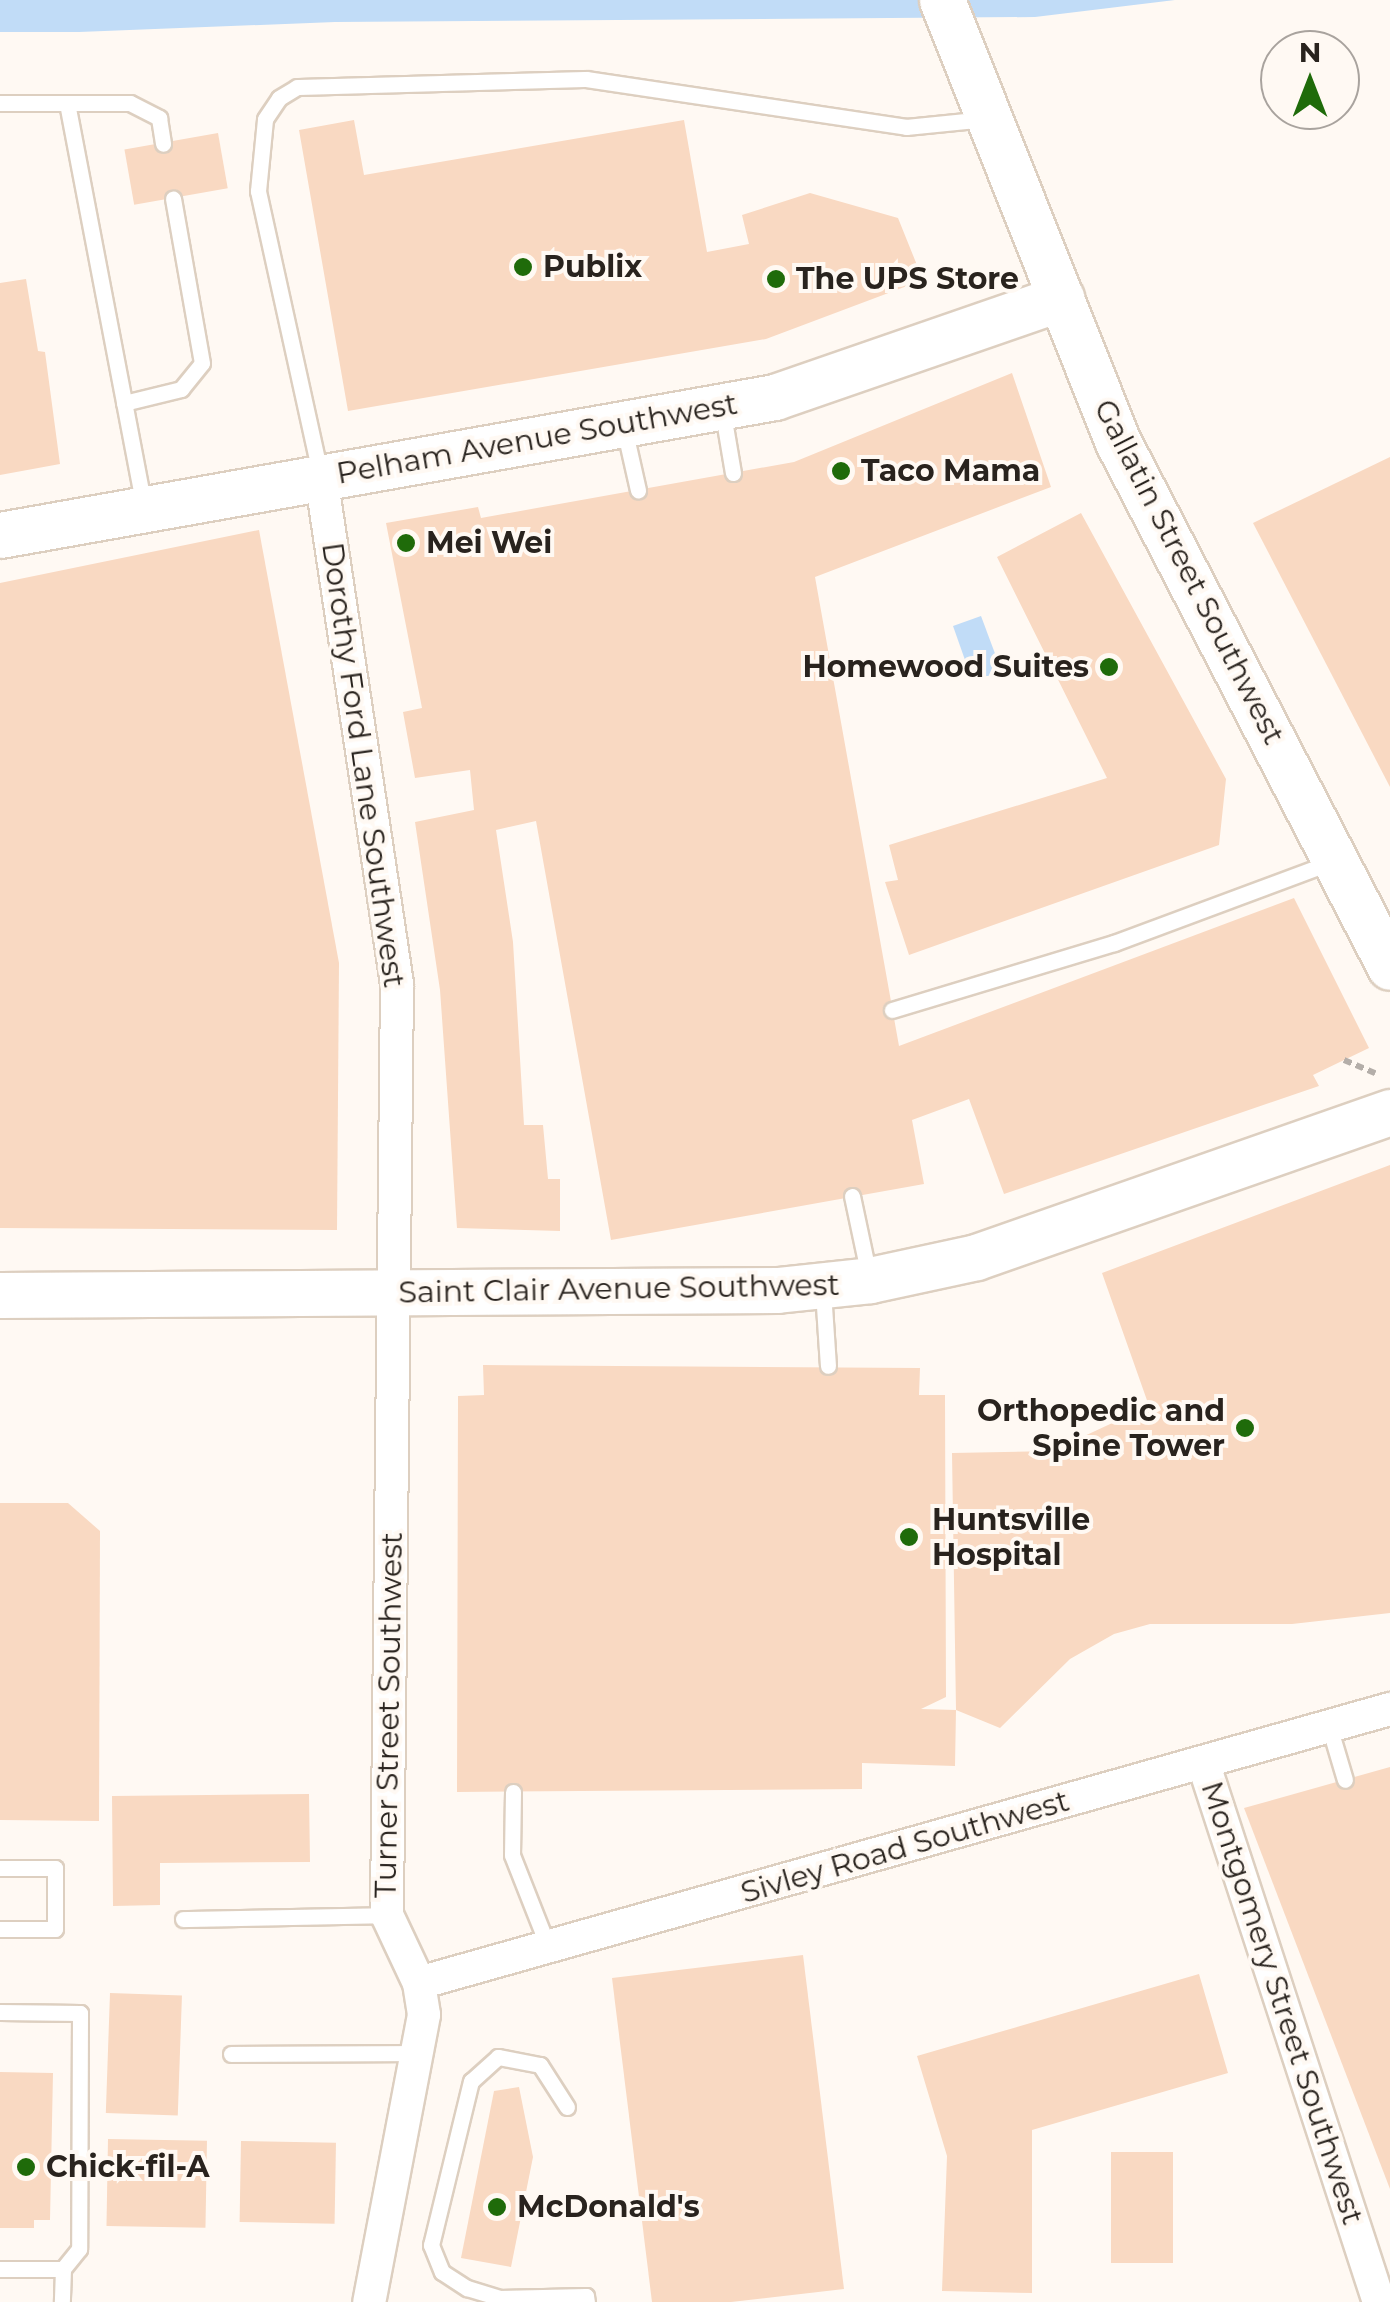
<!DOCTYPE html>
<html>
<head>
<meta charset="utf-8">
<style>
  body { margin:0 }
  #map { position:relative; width:1390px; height:2302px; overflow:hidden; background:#fff9f3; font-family:Montserrat,sans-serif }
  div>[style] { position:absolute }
  .water>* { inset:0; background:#c1dcf7 }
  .building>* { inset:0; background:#f9d9c2; transform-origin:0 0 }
  .path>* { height:6px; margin-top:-3px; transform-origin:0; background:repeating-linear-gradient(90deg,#b4aea9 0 8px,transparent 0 13px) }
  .roads { filter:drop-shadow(2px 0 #ddcfc0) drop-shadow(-2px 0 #ddcfc0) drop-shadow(0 2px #ddcfc0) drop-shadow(0 -2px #ddcfc0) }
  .lane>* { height:15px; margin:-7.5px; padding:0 7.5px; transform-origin:7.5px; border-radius:7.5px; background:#fff }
  .street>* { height:32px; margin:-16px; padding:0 16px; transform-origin:16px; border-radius:16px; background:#fff }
  .secondary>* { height:45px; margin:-22.5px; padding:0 22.5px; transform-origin:22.5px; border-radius:22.5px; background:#fff }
  .dots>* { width:28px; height:28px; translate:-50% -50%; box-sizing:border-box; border:5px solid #fff9f3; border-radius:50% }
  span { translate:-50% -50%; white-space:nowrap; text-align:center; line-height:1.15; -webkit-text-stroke:8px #fff9f3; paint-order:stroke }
  .poi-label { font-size:30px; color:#29231e; font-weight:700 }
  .left { translate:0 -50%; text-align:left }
  .right { translate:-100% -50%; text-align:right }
  .street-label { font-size:30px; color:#29231e }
  .north { position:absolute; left:1260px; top:30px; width:100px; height:100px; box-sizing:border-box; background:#fff9f3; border:2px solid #a9a39e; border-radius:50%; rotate:0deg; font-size:28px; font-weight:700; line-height:40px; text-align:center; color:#29231e }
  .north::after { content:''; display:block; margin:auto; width:35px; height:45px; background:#1f6b0a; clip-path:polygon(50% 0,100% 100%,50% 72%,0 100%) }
</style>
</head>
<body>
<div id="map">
  <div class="water">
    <i style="clip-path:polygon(0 0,1175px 0,1035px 17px,335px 22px,79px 32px,0 32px)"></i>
    <i style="clip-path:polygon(981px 616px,1003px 675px,971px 677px,953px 626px)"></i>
  </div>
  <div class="building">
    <i style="clip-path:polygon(354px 120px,364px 175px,684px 120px,707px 252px,749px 244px,742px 215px,810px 193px,898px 218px,923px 280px,766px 339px,348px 411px,299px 130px)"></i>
    <i style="left:218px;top:133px;width:56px;height:95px;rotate:80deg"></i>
    <i style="clip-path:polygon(26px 279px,38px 351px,45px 352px,60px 464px,0 475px,0 283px)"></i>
    <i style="clip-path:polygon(1012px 373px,1051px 487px,815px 577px,899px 1046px,1294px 898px,1369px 1048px,1313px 1075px,1319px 1086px,1004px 1194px,969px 1099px,912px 1120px,924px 1184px,611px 1240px,536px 821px,496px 830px,513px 942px,524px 1125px,543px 1125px,548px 1179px,560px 1179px,560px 1231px,457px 1228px,440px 990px,415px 822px,474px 810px,470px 770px,415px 778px,403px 712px,422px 708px,386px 523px,478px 507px,481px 518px,794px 462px)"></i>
    <i style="clip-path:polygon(1390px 457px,1390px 787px,1253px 523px)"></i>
    <i style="clip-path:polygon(1081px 513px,1226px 779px,1219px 845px,909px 955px,885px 882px,898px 880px,889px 845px,1107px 778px,997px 557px)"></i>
    <i style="clip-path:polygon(259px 530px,339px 963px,337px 1230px,0 1228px,0 583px)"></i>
    <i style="clip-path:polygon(1390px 1165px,1390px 1613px,1292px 1624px,1150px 1624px,1114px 1634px,1070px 1659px,1000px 1728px,956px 1710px,952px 1453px,1052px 1451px,1149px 1406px,1102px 1273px)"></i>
    <i style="clip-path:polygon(483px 1365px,920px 1368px,919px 1395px,945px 1395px,946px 1697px,921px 1709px,956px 1710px,955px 1766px,862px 1763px,862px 1789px,457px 1792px,458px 1396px,484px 1395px)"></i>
    <i style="clip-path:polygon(0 1503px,68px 1503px,100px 1531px,99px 1821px,0 1820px)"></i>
    <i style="clip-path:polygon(1390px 1767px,1390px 2189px,1244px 1808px)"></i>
    <i style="clip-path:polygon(309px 1794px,310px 1862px,160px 1863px,160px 1905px,113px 1906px,112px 1796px)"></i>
    <i style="clip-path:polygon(803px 1955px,844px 2289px,731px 2302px,652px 2302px,612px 1978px)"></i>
    <i style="clip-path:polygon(1199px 1974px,1228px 2073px,1032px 2130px,1032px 2293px,942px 2291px,947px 2156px,917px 2056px)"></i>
    <i style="left:110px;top:1993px;width:72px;height:120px;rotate:2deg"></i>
    <i style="clip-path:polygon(0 2072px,53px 2073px,50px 2220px,34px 2220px,34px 2228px,0 2228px)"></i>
    <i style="clip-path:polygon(519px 2087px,533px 2157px,511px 2267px,461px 2258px,494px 2091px)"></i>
    <i style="left:108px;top:2139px;width:99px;height:87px;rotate:1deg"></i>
    <i style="left:241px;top:2141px;width:95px;height:81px;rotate:1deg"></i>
    <i style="left:1111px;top:2152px;width:62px;height:111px"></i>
  </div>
  <div class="path">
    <i style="left:1344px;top:1060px;width:34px;rotate:23deg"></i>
  </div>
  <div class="roads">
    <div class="lane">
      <i style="left:0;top:103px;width:67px"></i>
      <i style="left:67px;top:103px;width:409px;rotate:79.2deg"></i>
      <i style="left:67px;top:103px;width:63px"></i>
      <i style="left:130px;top:103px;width:33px;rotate:27deg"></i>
      <i style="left:159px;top:118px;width:26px;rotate:81deg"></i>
      <i style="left:124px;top:403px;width:59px;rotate:-13.8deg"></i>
      <i style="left:181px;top:389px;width:33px;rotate:-51deg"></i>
      <i style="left:202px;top:363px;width:167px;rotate:-100deg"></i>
      <i style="left:722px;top:408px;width:66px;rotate:80.4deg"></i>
      <i style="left:624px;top:428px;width:64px;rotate:77.3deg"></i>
      <i style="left:320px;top:473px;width:289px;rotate:-102.4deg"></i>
      <i style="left:258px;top:191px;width:72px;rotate:-84.4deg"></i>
      <i style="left:265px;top:119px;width:25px;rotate:-56deg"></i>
      <i style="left:279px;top:98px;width:21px;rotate:-31deg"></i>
      <i style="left:297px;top:87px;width:289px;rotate:-1.6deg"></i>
      <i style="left:586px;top:79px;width:324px;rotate:8.5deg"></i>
      <i style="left:906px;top:127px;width:80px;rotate:-5.7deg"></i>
      <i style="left:892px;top:1010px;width:232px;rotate:-16.8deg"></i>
      <i style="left:1114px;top:943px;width:229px;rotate:-20.4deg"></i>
      <i style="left:852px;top:1196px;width:82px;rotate:78deg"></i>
      <i style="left:823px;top:1291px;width:75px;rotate:86.2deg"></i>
      <i style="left:1329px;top:1726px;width:56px;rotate:73.5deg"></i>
      <i style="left:513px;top:1792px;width:63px;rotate:90.9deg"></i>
      <i style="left:512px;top:1855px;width:101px;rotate:68.5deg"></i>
      <i style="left:0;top:1868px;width:55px"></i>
      <i style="left:55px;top:1868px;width:61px;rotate:90deg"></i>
      <i style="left:55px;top:1929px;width:55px;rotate:180deg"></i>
      <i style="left:183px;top:1919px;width:204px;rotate:-1.1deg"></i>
      <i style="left:0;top:2012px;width:80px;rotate:0.7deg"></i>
      <i style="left:80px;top:2013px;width:236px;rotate:90.2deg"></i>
      <i style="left:79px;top:2249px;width:26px;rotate:129deg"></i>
      <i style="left:63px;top:2269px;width:33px;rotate:92deg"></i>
      <i style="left:231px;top:2054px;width:186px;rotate:-0.3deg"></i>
      <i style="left:567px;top:2107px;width:50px;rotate:-122.7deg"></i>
      <i style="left:540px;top:2065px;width:43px;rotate:-169.2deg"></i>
      <i style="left:498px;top:2057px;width:36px;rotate:138deg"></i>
      <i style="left:471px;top:2081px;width:169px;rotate:103.7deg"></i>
      <i style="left:431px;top:2245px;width:29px;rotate:68deg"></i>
      <i style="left:442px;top:2272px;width:30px;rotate:33deg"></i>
      <i style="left:467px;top:2288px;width:34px;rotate:17deg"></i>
      <i style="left:499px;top:2298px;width:87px;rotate:-1.3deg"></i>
      <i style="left:586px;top:2296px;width:6px;rotate:81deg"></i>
      <i style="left:0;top:2269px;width:63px"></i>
    </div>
    <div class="street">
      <i style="left:321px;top:477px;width:513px;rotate:81.47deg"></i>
      <i style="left:397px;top:984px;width:931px;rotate:90.62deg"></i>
      <i style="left:387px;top:1915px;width:75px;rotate:64.8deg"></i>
      <i style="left:419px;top:1983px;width:32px;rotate:81deg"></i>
      <i style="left:424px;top:2015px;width:292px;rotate:100.8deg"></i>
      <i style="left:1203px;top:1762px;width:568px;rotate:71.95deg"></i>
      <i style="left:419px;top:1983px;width:1009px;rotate:-15.76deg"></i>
    </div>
    <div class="secondary">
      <i style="left:942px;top:0;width:476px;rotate:68.3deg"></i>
      <i style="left:1118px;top:442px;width:591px;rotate:62.61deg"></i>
      <i style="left:0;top:535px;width:787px;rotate:-10.1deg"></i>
      <i style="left:775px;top:397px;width:303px;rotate:-19.1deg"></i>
      <i style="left:0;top:1295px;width:777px;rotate:-0.37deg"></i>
      <i style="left:777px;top:1290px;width:94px;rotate:-6.1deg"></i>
      <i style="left:870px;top:1280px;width:108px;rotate:-12.2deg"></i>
      <i style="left:976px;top:1257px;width:439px;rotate:-19.3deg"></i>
    </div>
  </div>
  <div class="dots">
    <i style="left:523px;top:267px;background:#1f6b0a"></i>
    <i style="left:776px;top:279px;background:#1f6b0a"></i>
    <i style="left:841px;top:471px;background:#1f6b0a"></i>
    <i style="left:406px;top:543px;background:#1f6b0a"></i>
    <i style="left:1109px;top:667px;background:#1f6b0a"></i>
    <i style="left:1245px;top:1428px;background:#1f6b0a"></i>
    <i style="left:909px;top:1537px;background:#1f6b0a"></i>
    <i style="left:26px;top:2167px;background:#1f6b0a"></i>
    <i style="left:497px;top:2207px;background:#1f6b0a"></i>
  </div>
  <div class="poi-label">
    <span class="left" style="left:543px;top:267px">Publix</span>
    <span class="left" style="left:796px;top:279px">The UPS Store</span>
    <span class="left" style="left:861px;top:471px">Taco Mama</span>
    <span class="left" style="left:426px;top:543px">Mei Wei</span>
    <span class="right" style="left:1089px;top:667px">Homewood Suites</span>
    <span class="right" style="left:1225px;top:1428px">Orthopedic and<br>Spine Tower</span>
    <span class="left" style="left:932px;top:1537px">Huntsville<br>Hospital</span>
    <span class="left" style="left:46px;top:2167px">Chick-fil-A</span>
    <span class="left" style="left:517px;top:2207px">McDonald's</span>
  </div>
  <div class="street-label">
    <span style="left:537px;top:439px;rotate:-10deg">Pelham Avenue Southwest</span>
    <span style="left:1189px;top:572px;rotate:63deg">Gallatin Street Southwest</span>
    <span style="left:363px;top:765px;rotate:82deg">Dorothy Ford Lane Southwest</span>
    <span style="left:619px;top:1289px;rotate:-1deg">Saint Clair Avenue Southwest</span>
    <span style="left:389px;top:1715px;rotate:-89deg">Turner Street Southwest</span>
    <span style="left:905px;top:1847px;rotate:-16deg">Sivley Road Southwest</span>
    <span style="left:1282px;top:2003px;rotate:72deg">Montgomery Street Southwest</span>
  </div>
  <div class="north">N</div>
</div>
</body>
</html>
